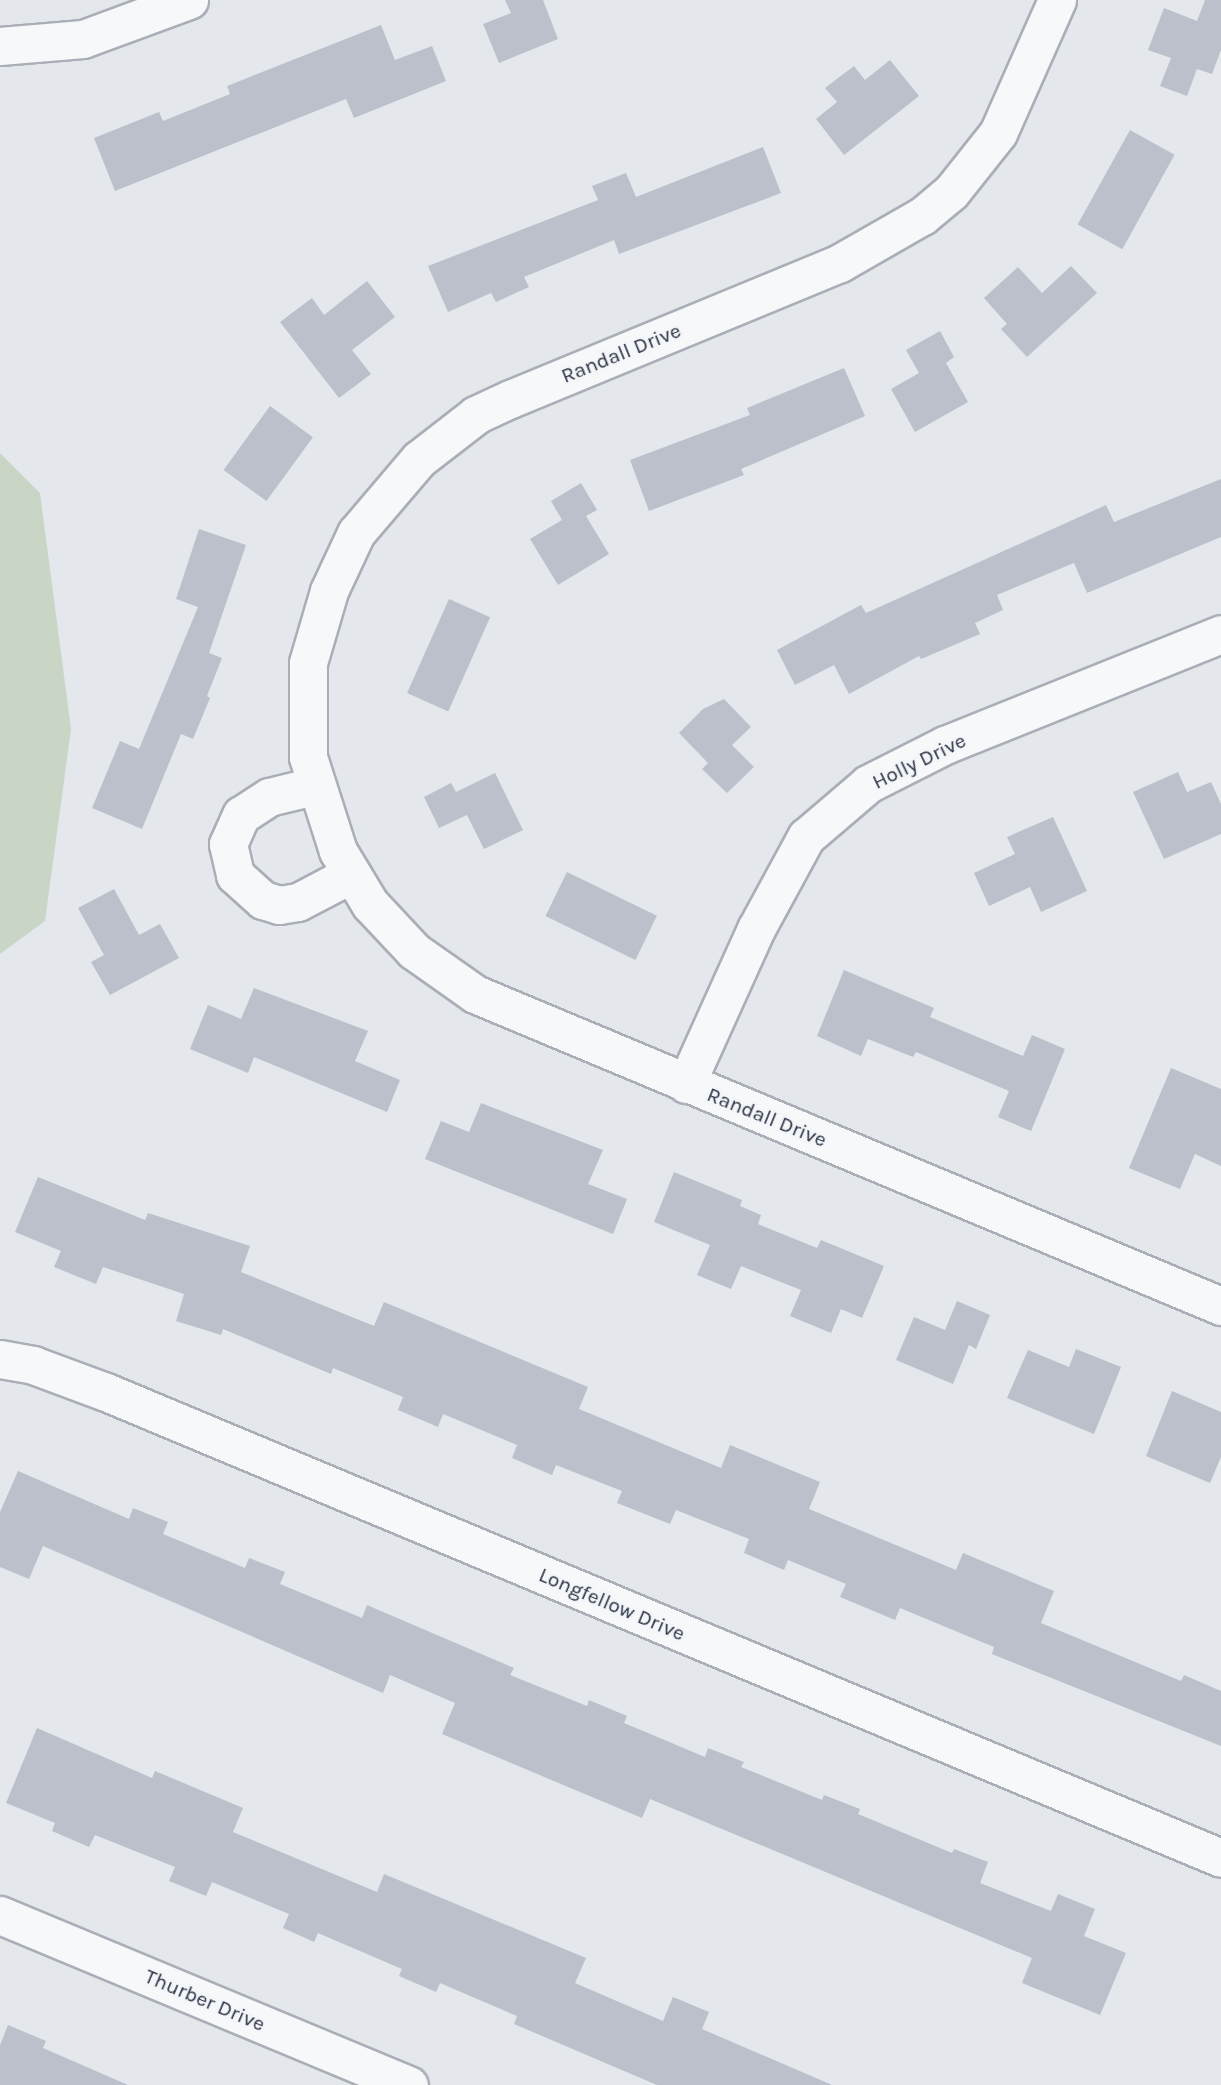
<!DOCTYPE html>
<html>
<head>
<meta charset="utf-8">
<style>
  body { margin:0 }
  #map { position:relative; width:1221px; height:2085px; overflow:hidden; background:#e4e7ec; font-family:Karla,sans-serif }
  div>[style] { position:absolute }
  .green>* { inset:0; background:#c9d6c5 }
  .building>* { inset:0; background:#bbc0ca; transform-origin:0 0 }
  .roads { filter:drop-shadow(2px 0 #a9aeb7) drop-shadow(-2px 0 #a9aeb7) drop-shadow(0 2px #a9aeb7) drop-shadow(0 -2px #a9aeb7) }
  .street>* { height:37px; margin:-18.5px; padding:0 18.5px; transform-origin:18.5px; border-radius:18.5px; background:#f7f8fa }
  span { translate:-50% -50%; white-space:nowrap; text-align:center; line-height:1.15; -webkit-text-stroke:6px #f4f6f9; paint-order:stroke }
  .street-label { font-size:21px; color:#2b3445 }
</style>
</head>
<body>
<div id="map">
  <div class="green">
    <i style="clip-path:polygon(0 453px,40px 493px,71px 729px,45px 921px,0 954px)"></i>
  </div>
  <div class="building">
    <i style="clip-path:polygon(505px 0,543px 0,558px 39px,499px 63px,483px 24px,511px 13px)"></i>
    <i style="clip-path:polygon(1205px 0,1221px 0,1221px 50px,1212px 74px,1197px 69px,1187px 96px,1160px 86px,1171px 58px,1148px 50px,1164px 8px,1197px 21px)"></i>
    <i style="clip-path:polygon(381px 25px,395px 60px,432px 46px,446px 81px,354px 118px,346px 99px,115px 191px,94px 138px,159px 112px,163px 121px,230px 94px,227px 86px)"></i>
    <i style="clip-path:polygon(890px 60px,919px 96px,844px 155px,816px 119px,837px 102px,825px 88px,854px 66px,865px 80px)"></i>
    <i style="left:1130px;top:130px;width:51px;height:108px;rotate:29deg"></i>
    <i style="clip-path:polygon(763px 147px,781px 193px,619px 254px,614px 240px,524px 277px,529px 287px,496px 302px,491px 293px,448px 312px,428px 266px,598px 200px,592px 186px,626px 173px,636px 197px)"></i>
    <i style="clip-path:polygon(1071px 266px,1097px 293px,1027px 357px,1001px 329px,1007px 324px,984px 298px,1018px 267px,1042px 293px)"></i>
    <i style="clip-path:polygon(367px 281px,395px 317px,352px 350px,371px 374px,339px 398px,280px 322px,312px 298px,324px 315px)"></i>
    <i style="clip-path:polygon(940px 331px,954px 357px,946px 363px,968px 402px,915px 432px,891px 389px,919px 373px,906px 350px)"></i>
    <i style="clip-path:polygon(844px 368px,865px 416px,741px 469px,744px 475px,649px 511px,630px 460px,750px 415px,747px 408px)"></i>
    <i style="left:270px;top:406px;width:53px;height:79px;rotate:36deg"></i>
    <i style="clip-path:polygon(1221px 479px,1221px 537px,1087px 593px,1074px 563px,997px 595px,1003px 610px,975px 623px,980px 634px,921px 659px,919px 656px,849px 694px,834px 665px,795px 685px,777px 650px,861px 605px,866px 613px,1106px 505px,1114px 522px)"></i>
    <i style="clip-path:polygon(581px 483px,597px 510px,586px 516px,609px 554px,558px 585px,530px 539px,562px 520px,551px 501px)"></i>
    <i style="clip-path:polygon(199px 529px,246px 545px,209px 653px,222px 658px,207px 696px,210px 698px,193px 739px,181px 734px,142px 829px,92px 808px,120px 741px,139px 749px,198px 607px,176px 599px)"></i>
    <i style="left:449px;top:599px;width:45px;height:103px;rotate:24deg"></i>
    <i style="clip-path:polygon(724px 699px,751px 727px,732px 745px,754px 767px,727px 793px,702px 769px,708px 763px,679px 733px,703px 709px)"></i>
    <i style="clip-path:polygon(1178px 772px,1187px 792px,1211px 782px,1221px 804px,1221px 834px,1164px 859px,1133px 792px)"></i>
    <i style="clip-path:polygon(495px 773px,523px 830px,484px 849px,467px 815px,439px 828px,424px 797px,451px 783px,456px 792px)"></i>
    <i style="clip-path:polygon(1053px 817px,1087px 891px,1041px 912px,1030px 887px,989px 906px,974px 873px,1015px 854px,1007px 837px)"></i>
    <i style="left:567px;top:872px;width:100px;height:49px;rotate:26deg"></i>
    <i style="clip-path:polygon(114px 889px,139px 935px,160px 924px,179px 958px,110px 995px,91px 962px,104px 955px,78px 908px)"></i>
    <i style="clip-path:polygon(844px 970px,934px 1008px,930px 1017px,1023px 1056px,1032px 1035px,1065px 1049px,1031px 1131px,998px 1117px,1009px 1091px,916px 1052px,913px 1057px,868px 1039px,861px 1056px,817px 1036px)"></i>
    <i style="clip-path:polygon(254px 988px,368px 1031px,355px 1061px,400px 1080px,387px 1112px,254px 1057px,248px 1073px,190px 1049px,208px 1005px,241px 1019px)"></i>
    <i style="clip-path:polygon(1171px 1068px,1221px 1089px,1221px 1166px,1195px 1154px,1180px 1189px,1129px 1168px)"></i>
    <i style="clip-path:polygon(481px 1103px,603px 1150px,588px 1184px,627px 1199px,613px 1234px,425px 1159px,441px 1121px,469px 1132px)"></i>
    <i style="clip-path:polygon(674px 1172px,742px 1200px,740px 1206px,761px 1215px,758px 1224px,817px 1248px,821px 1240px,884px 1266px,862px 1318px,841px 1309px,831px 1333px,790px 1316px,801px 1290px,741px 1266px,731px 1289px,697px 1275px,710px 1245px,654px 1222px)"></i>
    <i style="clip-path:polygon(38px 1177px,145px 1220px,148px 1213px,250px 1246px,241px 1272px,374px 1326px,384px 1302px,588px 1387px,579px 1409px,721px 1468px,730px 1445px,820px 1482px,809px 1509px,956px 1570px,963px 1553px,1054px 1591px,1041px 1623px,1181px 1681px,1184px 1675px,1221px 1691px,1221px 1746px,992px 1654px,994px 1647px,900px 1608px,895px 1620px,840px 1597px,846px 1584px,788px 1560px,784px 1570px,744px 1553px,749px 1539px,676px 1510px,670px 1524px,617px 1503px,622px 1491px,556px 1465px,552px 1475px,512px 1458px,517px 1445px,443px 1414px,438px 1427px,398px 1410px,403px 1397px,333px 1368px,331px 1374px,223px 1329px,221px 1335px,176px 1321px,184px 1294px,103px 1267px,96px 1284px,54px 1267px,61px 1251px,15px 1232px)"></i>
    <i style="clip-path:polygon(957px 1301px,990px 1315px,976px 1349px,969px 1345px,953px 1384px,896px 1360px,914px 1317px,945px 1330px)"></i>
    <i style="clip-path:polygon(1076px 1349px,1121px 1367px,1094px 1434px,1007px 1398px,1028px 1350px,1069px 1367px)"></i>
    <i style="clip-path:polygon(1172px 1391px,1221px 1412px,1221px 1457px,1210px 1483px,1146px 1456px)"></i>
    <i style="clip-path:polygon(18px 1471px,129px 1519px,133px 1508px,168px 1522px,163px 1534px,245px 1568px,249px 1558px,285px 1572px,280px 1584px,362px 1618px,367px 1605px,514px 1668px,510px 1675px,587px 1706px,589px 1700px,627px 1716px,624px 1723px,705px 1757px,708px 1748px,744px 1762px,741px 1767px,822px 1800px,824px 1795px,860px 1809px,858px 1814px,952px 1853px,954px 1849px,988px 1862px,980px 1883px,1051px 1911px,1058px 1894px,1095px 1909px,1084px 1936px,1126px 1953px,1100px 2015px,1022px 1983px,1032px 1958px,650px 1799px,642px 1818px,442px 1734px,455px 1703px,390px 1675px,383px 1693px,43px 1546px,29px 1579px,0 1567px,0 1512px)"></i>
    <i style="clip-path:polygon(37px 1728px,152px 1778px,155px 1771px,243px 1808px,233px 1832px,377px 1892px,384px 1874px,586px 1958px,575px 1983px,663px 2021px,673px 1997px,709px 2012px,702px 2029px,832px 2085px,657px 2085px,514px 2024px,517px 2016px,440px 1983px,436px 1992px,399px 1976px,402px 1969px,318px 1933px,314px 1942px,283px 1928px,289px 1914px,212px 1882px,206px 1896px,169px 1881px,175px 1867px,95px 1835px,89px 1847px,52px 1831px,55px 1823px,6px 1803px)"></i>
    <i style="clip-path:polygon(8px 2025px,46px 2041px,43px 2048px,128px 2085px,0 2085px,0 2045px)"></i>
  </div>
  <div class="roads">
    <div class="street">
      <i style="left:1057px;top:0;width:145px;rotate:113.9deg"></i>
      <i style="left:998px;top:133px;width:75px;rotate:128.5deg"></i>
      <i style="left:951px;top:192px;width:38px;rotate:140deg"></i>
      <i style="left:922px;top:216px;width:95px;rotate:150.2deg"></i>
      <i style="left:840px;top:263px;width:357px;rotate:157.6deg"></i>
      <i style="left:510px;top:399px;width:38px;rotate:155deg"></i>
      <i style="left:476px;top:415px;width:72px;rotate:142.3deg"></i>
      <i style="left:419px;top:459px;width:97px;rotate:130.4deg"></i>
      <i style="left:356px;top:533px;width:64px;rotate:115deg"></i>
      <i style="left:329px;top:591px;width:75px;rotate:106.3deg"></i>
      <i style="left:308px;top:663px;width:94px;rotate:90deg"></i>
      <i style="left:308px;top:757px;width:99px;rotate:72.3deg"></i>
      <i style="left:338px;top:851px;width:62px;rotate:58.9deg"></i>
      <i style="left:370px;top:904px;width:64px;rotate:46.9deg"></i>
      <i style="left:414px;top:951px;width:75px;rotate:35.2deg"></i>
      <i style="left:475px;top:994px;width:809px;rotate:22.7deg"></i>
      <i style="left:0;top:46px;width:83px;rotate:-4.8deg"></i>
      <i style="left:83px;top:39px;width:113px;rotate:-20.2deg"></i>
      <i style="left:314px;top:786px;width:46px;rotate:166.3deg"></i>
      <i style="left:269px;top:797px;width:33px;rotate:147deg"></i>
      <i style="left:241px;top:815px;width:32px;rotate:114deg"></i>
      <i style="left:228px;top:844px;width:32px;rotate:77deg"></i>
      <i style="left:235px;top:875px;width:38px;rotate:42deg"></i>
      <i style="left:263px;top:900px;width:17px;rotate:17deg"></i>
      <i style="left:279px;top:905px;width:19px;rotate:-9deg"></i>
      <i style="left:298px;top:902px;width:60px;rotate:-27.8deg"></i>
      <i style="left:686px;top:1084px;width:170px;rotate:-65.7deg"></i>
      <i style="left:756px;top:929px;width:105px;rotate:-61.5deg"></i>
      <i style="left:806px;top:837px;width:82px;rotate:-40.5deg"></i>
      <i style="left:868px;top:784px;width:86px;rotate:-26.9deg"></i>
      <i style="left:945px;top:745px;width:297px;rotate:-21.9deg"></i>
      <i style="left:0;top:1359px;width:34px;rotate:10deg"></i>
      <i style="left:33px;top:1365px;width:78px;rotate:20.3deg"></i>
      <i style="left:106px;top:1392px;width:1208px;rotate:22.68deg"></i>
      <i style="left:0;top:1915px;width:443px;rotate:22.6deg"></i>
    </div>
  </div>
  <div class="street-label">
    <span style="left:621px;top:353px;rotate:-22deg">Randall Drive</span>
    <span style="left:919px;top:761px;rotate:-26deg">Holly Drive</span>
    <span style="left:767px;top:1117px;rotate:22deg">Randall Drive</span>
    <span style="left:612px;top:1604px;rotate:23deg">Longfellow Drive</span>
    <span style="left:205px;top:2000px;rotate:23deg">Thurber Drive</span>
  </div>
</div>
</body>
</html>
